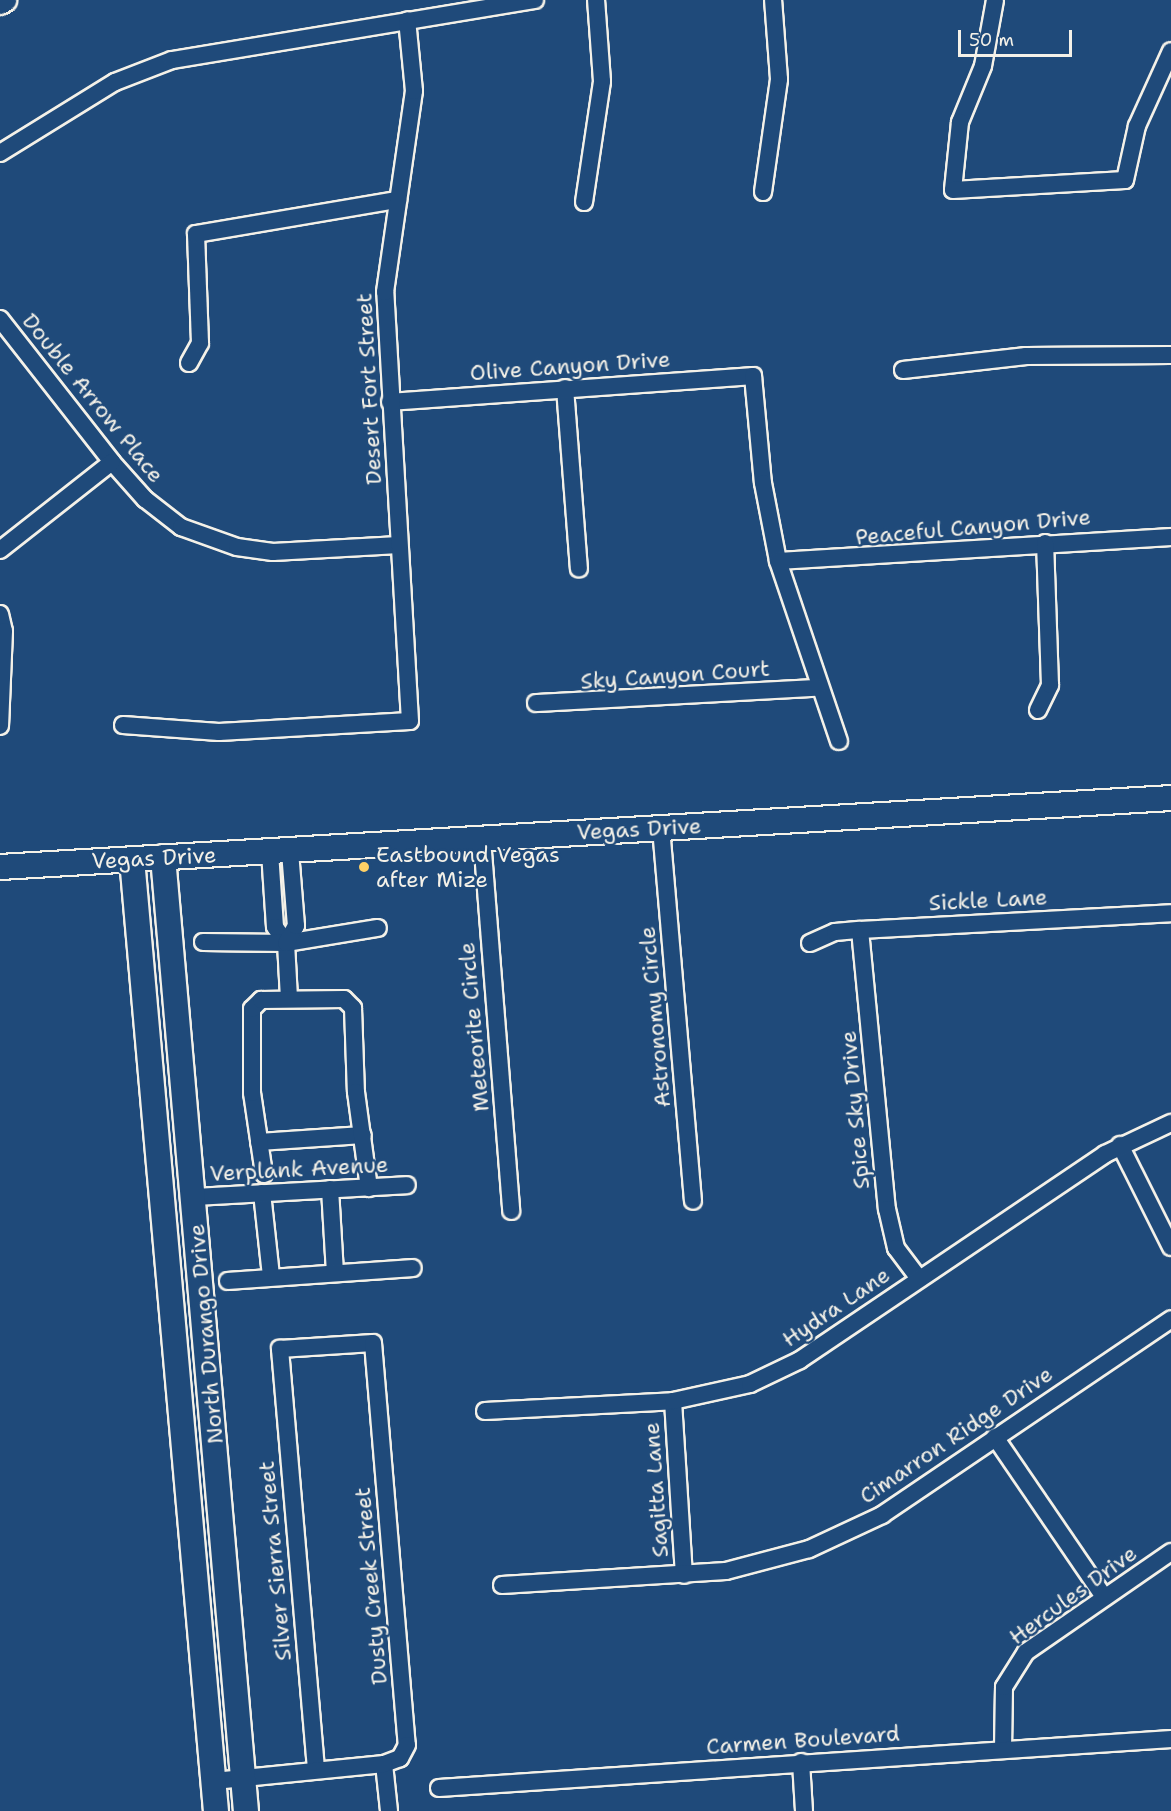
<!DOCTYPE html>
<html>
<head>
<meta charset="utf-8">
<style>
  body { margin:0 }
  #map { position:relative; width:1171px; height:1811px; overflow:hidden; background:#1f4a7a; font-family:"Shantell Sans",sans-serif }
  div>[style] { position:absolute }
  .roads { filter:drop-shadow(2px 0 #f4f1e8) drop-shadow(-2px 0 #f4f1e8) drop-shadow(0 2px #f4f1e8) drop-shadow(0 -2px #f4f1e8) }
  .minor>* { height:16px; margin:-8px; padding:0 8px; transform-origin:8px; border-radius:8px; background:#1f4a7a }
  .tertiary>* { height:21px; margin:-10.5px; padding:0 10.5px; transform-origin:10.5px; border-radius:10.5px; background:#1f4a7a }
  .secondary>* { height:24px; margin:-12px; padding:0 12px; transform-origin:12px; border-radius:12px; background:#1f4a7a }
  .dots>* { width:16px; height:16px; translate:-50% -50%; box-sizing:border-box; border:3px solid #1f4a7a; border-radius:50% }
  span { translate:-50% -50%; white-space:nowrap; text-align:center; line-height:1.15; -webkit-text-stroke:5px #1f4a7a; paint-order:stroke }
  .street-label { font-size:22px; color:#f4f1e8 }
  .poi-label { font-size:22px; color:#f4f1e8 }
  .left { translate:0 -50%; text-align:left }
  .scale { position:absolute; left:958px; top:30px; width:114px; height:27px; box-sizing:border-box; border:3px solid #f4f1e8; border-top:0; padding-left:8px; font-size:18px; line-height:21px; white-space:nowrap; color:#f4f1e8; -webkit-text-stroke:4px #1f4a7a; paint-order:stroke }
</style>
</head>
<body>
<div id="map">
  <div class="roads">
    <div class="minor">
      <i style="left:995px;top:0;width:67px;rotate:100.3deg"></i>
      <i style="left:983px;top:66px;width:61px;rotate:112.3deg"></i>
      <i style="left:960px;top:122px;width:68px;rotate:95.9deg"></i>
      <i style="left:953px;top:190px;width:172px;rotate:-3.3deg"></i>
      <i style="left:1125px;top:180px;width:55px;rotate:-77.5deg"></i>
      <i style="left:1137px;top:126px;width:82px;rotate:-65.6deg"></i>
      <i style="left:0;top:153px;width:135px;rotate:-31.7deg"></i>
      <i style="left:115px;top:82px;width:61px;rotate:-21.1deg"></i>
      <i style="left:172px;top:60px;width:368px;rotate:-9.4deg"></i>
      <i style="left:763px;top:192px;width:114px;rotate:-81.9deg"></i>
      <i style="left:779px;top:79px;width:79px;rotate:-94.3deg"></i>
      <i style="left:584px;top:202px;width:122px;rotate:-81.5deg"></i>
      <i style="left:602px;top:81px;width:81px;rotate:-94.2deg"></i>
      <i style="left:0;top:319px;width:182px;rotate:51.9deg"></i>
      <i style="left:112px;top:462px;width:50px;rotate:48.3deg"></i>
      <i style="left:145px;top:499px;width:46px;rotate:37.9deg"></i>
      <i style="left:181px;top:527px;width:59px;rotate:19.7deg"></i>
      <i style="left:237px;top:547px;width:36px;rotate:8deg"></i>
      <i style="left:273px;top:552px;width:126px;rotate:-3.2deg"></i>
      <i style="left:189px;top:363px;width:23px;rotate:-61deg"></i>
      <i style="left:200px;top:343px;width:109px;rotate:-92.1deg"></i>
      <i style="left:196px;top:234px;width:205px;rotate:-9.6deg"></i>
      <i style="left:903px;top:370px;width:124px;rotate:-6.5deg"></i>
      <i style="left:1026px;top:356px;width:145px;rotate:-0.4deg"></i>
      <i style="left:565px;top:388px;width:181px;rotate:85.6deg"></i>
      <i style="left:390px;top:402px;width:364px;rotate:-4.1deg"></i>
      <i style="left:753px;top:376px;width:107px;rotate:84.7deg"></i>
      <i style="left:763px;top:483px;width:79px;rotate:79.1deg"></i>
      <i style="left:778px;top:561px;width:190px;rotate:71.3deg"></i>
      <i style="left:0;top:550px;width:142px;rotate:-38.2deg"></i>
      <i style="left:778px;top:561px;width:394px;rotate:-3.5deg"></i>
      <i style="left:0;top:614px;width:17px;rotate:77deg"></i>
      <i style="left:4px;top:631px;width:95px;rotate:92.4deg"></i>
      <i style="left:536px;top:703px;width:281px;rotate:-3.1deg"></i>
      <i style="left:1038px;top:710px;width:28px;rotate:-64deg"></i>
      <i style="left:1050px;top:685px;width:142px;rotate:-92deg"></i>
      <i style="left:123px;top:725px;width:96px;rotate:4.2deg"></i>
      <i style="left:219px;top:732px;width:191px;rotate:-3.3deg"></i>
      <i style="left:410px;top:721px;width:430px;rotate:-93.3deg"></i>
      <i style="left:385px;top:292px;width:203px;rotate:-81.8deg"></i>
      <i style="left:414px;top:91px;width:71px;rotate:-95.6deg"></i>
      <i style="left:661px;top:828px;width:374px;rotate:85.1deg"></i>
      <i style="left:482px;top:839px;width:373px;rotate:85.5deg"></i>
      <i style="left:270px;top:852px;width:75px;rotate:86.2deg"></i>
      <i style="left:275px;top:927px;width:19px;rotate:55deg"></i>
      <i style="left:286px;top:943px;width:56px;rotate:86.9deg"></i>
      <i style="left:860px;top:930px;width:280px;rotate:84.5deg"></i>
      <i style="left:887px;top:1209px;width:40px;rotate:77deg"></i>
      <i style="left:896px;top:1248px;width:38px;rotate:53deg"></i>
      <i style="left:203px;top:942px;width:83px;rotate:0.7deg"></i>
      <i style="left:286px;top:943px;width:93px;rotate:-9.3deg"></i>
      <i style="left:286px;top:943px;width:20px;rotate:-60deg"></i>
      <i style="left:296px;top:926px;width:75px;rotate:-94.6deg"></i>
      <i style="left:810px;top:943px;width:27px;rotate:-24deg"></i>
      <i style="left:835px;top:932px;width:25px;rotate:-5deg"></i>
      <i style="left:860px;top:930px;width:311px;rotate:-3.1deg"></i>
      <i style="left:259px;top:1142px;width:104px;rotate:-3.9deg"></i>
      <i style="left:1120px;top:1145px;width:114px;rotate:63.4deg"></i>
      <i style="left:264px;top:1174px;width:82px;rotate:-98.4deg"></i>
      <i style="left:252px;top:1093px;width:84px;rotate:-90deg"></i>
      <i style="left:252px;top:1009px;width:13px;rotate:-45deg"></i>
      <i style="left:261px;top:1000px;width:83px;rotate:-0.7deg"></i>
      <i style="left:344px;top:999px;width:13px;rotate:45deg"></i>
      <i style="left:353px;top:1008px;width:84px;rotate:88deg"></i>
      <i style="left:356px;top:1092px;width:97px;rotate:82.3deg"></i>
      <i style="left:330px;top:1189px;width:83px;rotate:86.6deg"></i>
      <i style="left:262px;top:1193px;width:83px;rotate:83.8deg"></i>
      <i style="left:194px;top:1197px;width:213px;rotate:-3.2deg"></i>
      <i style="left:228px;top:1281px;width:185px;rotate:-4deg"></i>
      <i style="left:673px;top:1401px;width:174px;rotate:86.4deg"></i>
      <i style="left:485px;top:1411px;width:188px;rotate:-3deg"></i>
      <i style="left:673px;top:1401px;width:79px;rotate:-12.4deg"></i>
      <i style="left:750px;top:1384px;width:55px;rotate:-25.6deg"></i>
      <i style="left:800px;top:1360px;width:368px;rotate:-34deg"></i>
      <i style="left:1105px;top:1154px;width:73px;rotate:-25.2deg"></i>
      <i style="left:995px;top:1437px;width:194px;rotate:55.7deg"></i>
      <i style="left:502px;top:1585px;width:224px;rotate:-3.6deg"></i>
      <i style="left:726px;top:1571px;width:86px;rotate:-14.8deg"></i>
      <i style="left:809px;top:1549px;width:81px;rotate:-25deg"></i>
      <i style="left:882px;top:1515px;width:349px;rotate:-34.1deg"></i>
      <i style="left:1003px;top:1750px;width:63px;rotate:-89.1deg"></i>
      <i style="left:1004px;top:1687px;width:41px;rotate:-57.8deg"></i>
      <i style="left:1026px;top:1652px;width:176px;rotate:-34.6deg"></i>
      <i style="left:801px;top:1762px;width:49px;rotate:86.5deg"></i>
      <i style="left:316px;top:1769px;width:422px;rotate:-94.9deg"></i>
      <i style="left:280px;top:1349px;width:93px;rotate:-3.7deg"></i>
      <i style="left:373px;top:1343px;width:403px;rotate:85.2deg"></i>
      <i style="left:407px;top:1745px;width:15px;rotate:118deg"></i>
      <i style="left:400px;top:1758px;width:17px;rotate:159deg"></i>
      <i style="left:384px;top:1764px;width:47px;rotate:83.9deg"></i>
      <i style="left:214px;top:1781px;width:171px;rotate:-5.7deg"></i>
      <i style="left:439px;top:1788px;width:734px;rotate:-3.83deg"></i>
    </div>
    <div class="tertiary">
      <i style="left:0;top:3px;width:6px;rotate:-31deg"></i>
    </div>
    <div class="secondary">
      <i style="left:163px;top:857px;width:958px;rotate:85.03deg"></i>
      <i style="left:132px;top:859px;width:956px;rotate:84.96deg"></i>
      <i style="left:0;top:867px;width:1173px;rotate:-3.37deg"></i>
    </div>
  </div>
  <div class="dots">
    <i style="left:364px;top:867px;background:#ffd166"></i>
  </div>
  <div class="street-label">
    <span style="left:570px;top:366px;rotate:-4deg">Olive Canyon Drive</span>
    <span style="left:369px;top:389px;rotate:-93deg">Desert Fort Street</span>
    <span style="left:93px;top:398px;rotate:51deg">Double Arrow Place</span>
    <span style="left:973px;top:527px;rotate:-5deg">Peaceful Canyon Drive</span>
    <span style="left:675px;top:675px;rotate:-4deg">Sky Canyon Court</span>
    <span style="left:639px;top:829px;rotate:-3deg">Vegas Drive</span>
    <span style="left:154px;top:858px;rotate:-3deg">Vegas Drive</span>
    <span style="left:988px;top:900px;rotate:-3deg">Sickle Lane</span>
    <span style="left:655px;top:1017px;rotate:-95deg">Astronomy Circle</span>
    <span style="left:474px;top:1027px;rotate:-95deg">Meteorite Circle</span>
    <span style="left:855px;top:1110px;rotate:-95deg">Spice Sky Drive</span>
    <span style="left:299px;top:1169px;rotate:-3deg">Verplank Avenue</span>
    <span style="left:836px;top:1307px;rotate:-34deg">Hydra Lane</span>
    <span style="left:206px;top:1334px;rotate:-95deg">North Durango Drive</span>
    <span style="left:956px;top:1435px;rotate:-34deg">Cimarron Ridge Drive</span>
    <span style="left:656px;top:1490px;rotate:-94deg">Sagitta Lane</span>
    <span style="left:275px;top:1561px;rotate:-95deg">Silver Sierra Street</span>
    <span style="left:371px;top:1586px;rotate:-95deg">Dusty Creek Street</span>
    <span style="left:1073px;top:1595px;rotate:-36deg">Hercules Drive</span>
    <span style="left:803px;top:1740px;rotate:-4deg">Carmen Boulevard</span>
  </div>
  <div class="poi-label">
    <span class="left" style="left:376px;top:867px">Eastbound Vegas<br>after Mize</span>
  </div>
  <div class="scale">50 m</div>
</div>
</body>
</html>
